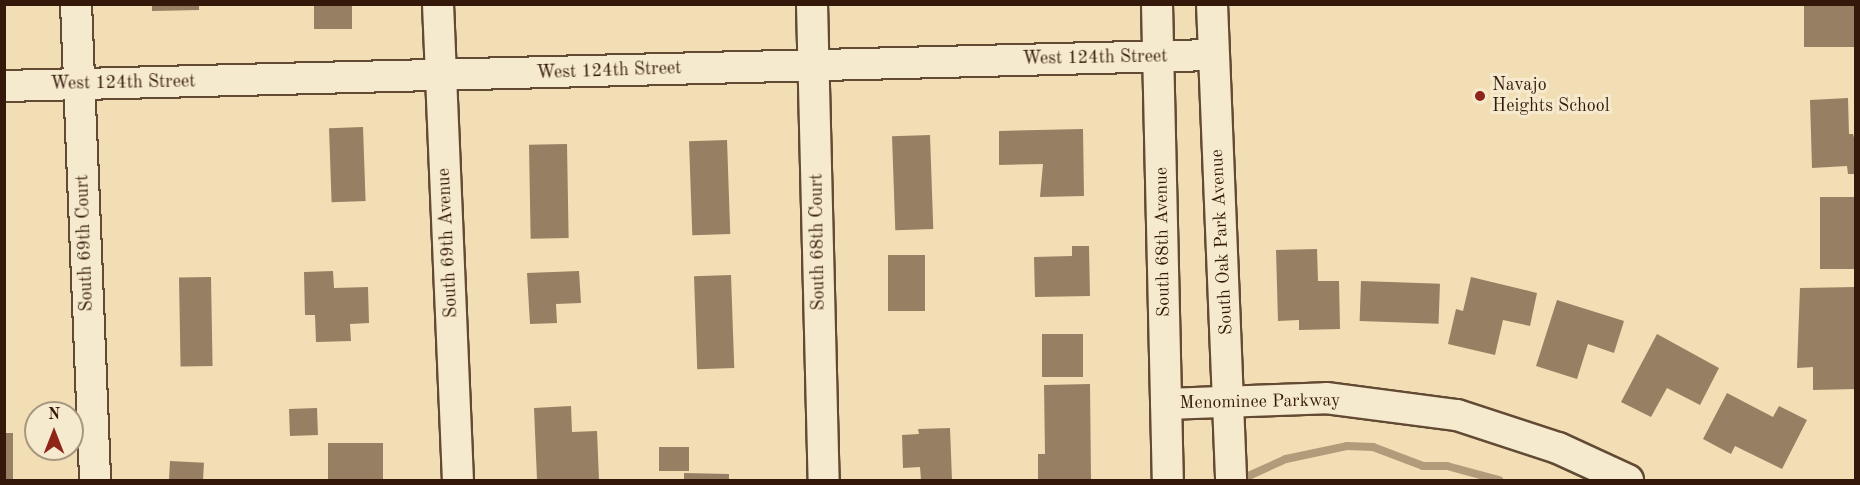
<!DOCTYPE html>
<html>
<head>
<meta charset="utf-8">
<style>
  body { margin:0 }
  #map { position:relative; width:1860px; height:485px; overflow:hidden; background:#f1deb4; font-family:"Old Standard TT",serif }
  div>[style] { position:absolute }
  .stream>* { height:8px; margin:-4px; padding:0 4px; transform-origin:4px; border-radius:4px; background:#b19b7a }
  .building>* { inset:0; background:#967f62; transform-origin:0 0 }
  .roads { filter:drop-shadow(2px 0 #634a34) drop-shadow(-2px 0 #634a34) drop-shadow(0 2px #634a34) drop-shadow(0 -2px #634a34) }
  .minor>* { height:30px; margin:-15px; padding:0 15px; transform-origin:15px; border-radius:15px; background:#f6eace }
  .dots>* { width:16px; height:16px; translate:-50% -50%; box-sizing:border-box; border:3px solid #f6eace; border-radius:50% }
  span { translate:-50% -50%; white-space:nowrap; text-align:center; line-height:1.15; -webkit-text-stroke:6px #f6eace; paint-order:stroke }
  .street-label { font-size:18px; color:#34190a }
  .poi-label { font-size:18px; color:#34190a }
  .left { translate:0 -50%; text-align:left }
  .frame { position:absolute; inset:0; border:6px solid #34190a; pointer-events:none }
  .north { position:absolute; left:24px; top:401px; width:60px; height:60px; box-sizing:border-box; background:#f6eace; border:2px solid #a89680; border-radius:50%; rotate:0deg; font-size:16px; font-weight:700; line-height:24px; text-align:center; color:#34190a }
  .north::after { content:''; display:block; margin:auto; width:21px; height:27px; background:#8f2418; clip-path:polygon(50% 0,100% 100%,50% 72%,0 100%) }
</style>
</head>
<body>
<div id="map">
  <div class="stream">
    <i style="left:1246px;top:477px;width:44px;rotate:-24.2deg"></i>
    <i style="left:1286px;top:459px;width:62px;rotate:-12deg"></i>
    <i style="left:1347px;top:446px;width:26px;rotate:2deg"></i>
    <i style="left:1373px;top:447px;width:53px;rotate:20.8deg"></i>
    <i style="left:1423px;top:466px;width:24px"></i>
    <i style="left:1447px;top:466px;width:54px;rotate:15.1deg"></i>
  </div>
  <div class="building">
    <i style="clip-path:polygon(152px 4px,199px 4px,199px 10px,152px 11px)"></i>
    <i style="left:314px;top:4px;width:38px;height:25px"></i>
    <i style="left:1804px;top:4px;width:52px;height:43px"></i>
    <i style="clip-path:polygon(1848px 98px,1849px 134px,1853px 134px,1856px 145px,1856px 174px,1848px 174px,1847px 166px,1812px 168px,1810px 100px)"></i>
    <i style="left:363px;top:127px;width:74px;height:34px;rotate:88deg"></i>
    <i style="clip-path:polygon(1083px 129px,1084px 196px,1040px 197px,1043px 164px,999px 165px,999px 131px)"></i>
    <i style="left:930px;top:135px;width:94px;height:38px;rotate:88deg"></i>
    <i style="left:727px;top:140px;width:94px;height:38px;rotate:88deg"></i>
    <i style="left:567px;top:144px;width:94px;height:38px;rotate:89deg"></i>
    <i style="left:1856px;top:197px;width:72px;height:36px;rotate:90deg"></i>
    <i style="clip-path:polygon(1072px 246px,1089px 246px,1090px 296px,1035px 297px,1034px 257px,1072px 256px)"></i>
    <i style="clip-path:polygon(1317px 249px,1318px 281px,1339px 281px,1340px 329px,1299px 330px,1299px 320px,1278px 321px,1276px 250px)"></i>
    <i style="left:888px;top:255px;width:37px;height:56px"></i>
    <i style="clip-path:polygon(333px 271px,334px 288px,368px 287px,369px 323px,350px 324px,351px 341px,316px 342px,315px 315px,305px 315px,304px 272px)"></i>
    <i style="clip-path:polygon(579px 271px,581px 303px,556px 304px,557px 323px,530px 324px,527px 273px)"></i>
    <i style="left:731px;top:275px;width:93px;height:37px;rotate:88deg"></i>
    <i style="left:211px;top:277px;width:89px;height:32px;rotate:89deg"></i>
    <i style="clip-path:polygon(1471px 277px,1537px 293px,1530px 326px,1503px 320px,1495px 355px,1448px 344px,1456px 309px,1463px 311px)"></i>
    <i style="left:1361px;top:281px;width:79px;height:40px;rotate:2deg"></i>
    <i style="clip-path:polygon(1856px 287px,1856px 389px,1813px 390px,1813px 367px,1797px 368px,1800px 288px)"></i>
    <i style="clip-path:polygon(1557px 300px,1624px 321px,1614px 353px,1588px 344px,1577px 379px,1536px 366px)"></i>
    <i style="left:1042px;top:334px;width:41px;height:43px"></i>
    <i style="clip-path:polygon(1657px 334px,1719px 368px,1700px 405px,1667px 388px,1651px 417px,1621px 402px)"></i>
    <i style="clip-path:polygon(1090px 384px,1091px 480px,1038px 480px,1038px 454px,1045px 454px,1044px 385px)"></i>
    <i style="clip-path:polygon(1727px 393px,1773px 417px,1779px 406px,1807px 420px,1782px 469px,1735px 446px,1731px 454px,1703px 439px)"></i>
    <i style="clip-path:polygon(571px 406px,572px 432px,597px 431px,599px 480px,537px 480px,534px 408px)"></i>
    <i style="left:317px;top:408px;width:27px;height:28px;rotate:88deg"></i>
    <i style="clip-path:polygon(950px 428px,952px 480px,921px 480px,920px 467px,903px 468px,902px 435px,919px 434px,918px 429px)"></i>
    <i style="left:4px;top:433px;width:9px;height:47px"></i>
    <i style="left:328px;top:443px;width:55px;height:37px"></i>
    <i style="left:659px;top:447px;width:30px;height:24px"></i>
    <i style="left:170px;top:461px;width:34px;height:19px;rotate:3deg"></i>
    <i style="clip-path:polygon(684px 473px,729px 474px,729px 480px,684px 480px)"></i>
  </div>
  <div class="roads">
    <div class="minor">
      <i style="left:76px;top:4px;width:476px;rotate:87.7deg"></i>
      <i style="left:438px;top:4px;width:476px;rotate:87.6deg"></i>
      <i style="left:812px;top:4px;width:476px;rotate:88.6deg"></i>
      <i style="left:1157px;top:4px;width:476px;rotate:88.7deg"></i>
      <i style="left:1212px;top:4px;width:476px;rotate:87.7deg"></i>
      <i style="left:4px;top:86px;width:1209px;rotate:-1.47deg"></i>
      <i style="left:1166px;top:404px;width:160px;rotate:-2.1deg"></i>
      <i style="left:1326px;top:398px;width:132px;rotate:7.4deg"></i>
      <i style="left:1457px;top:415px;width:106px;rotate:18.1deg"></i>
      <i style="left:1558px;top:448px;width:77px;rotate:24.6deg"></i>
    </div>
  </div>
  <div class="dots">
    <i style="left:1480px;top:96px;background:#8f2418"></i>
  </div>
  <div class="street-label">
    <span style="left:1095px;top:58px;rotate:-1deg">West 124th Street</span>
    <span style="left:609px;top:71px;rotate:-2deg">West 124th Street</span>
    <span style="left:123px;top:83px;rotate:-1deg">West 124th Street</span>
    <span style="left:818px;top:242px;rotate:-91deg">South 68th Court</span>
    <span style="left:1163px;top:242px;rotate:-91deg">South 68th Avenue</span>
    <span style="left:1222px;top:242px;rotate:-93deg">South Oak Park Avenue</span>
    <span style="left:85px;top:243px;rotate:-92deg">South 69th Court</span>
    <span style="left:448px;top:243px;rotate:-93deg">South 69th Avenue</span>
    <span style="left:1260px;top:402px;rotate:-1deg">Menominee Parkway</span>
  </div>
  <div class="poi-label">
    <span class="left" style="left:1492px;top:96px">Navajo<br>Heights School</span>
  </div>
  <div class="frame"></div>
  <div class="north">N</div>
</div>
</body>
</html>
